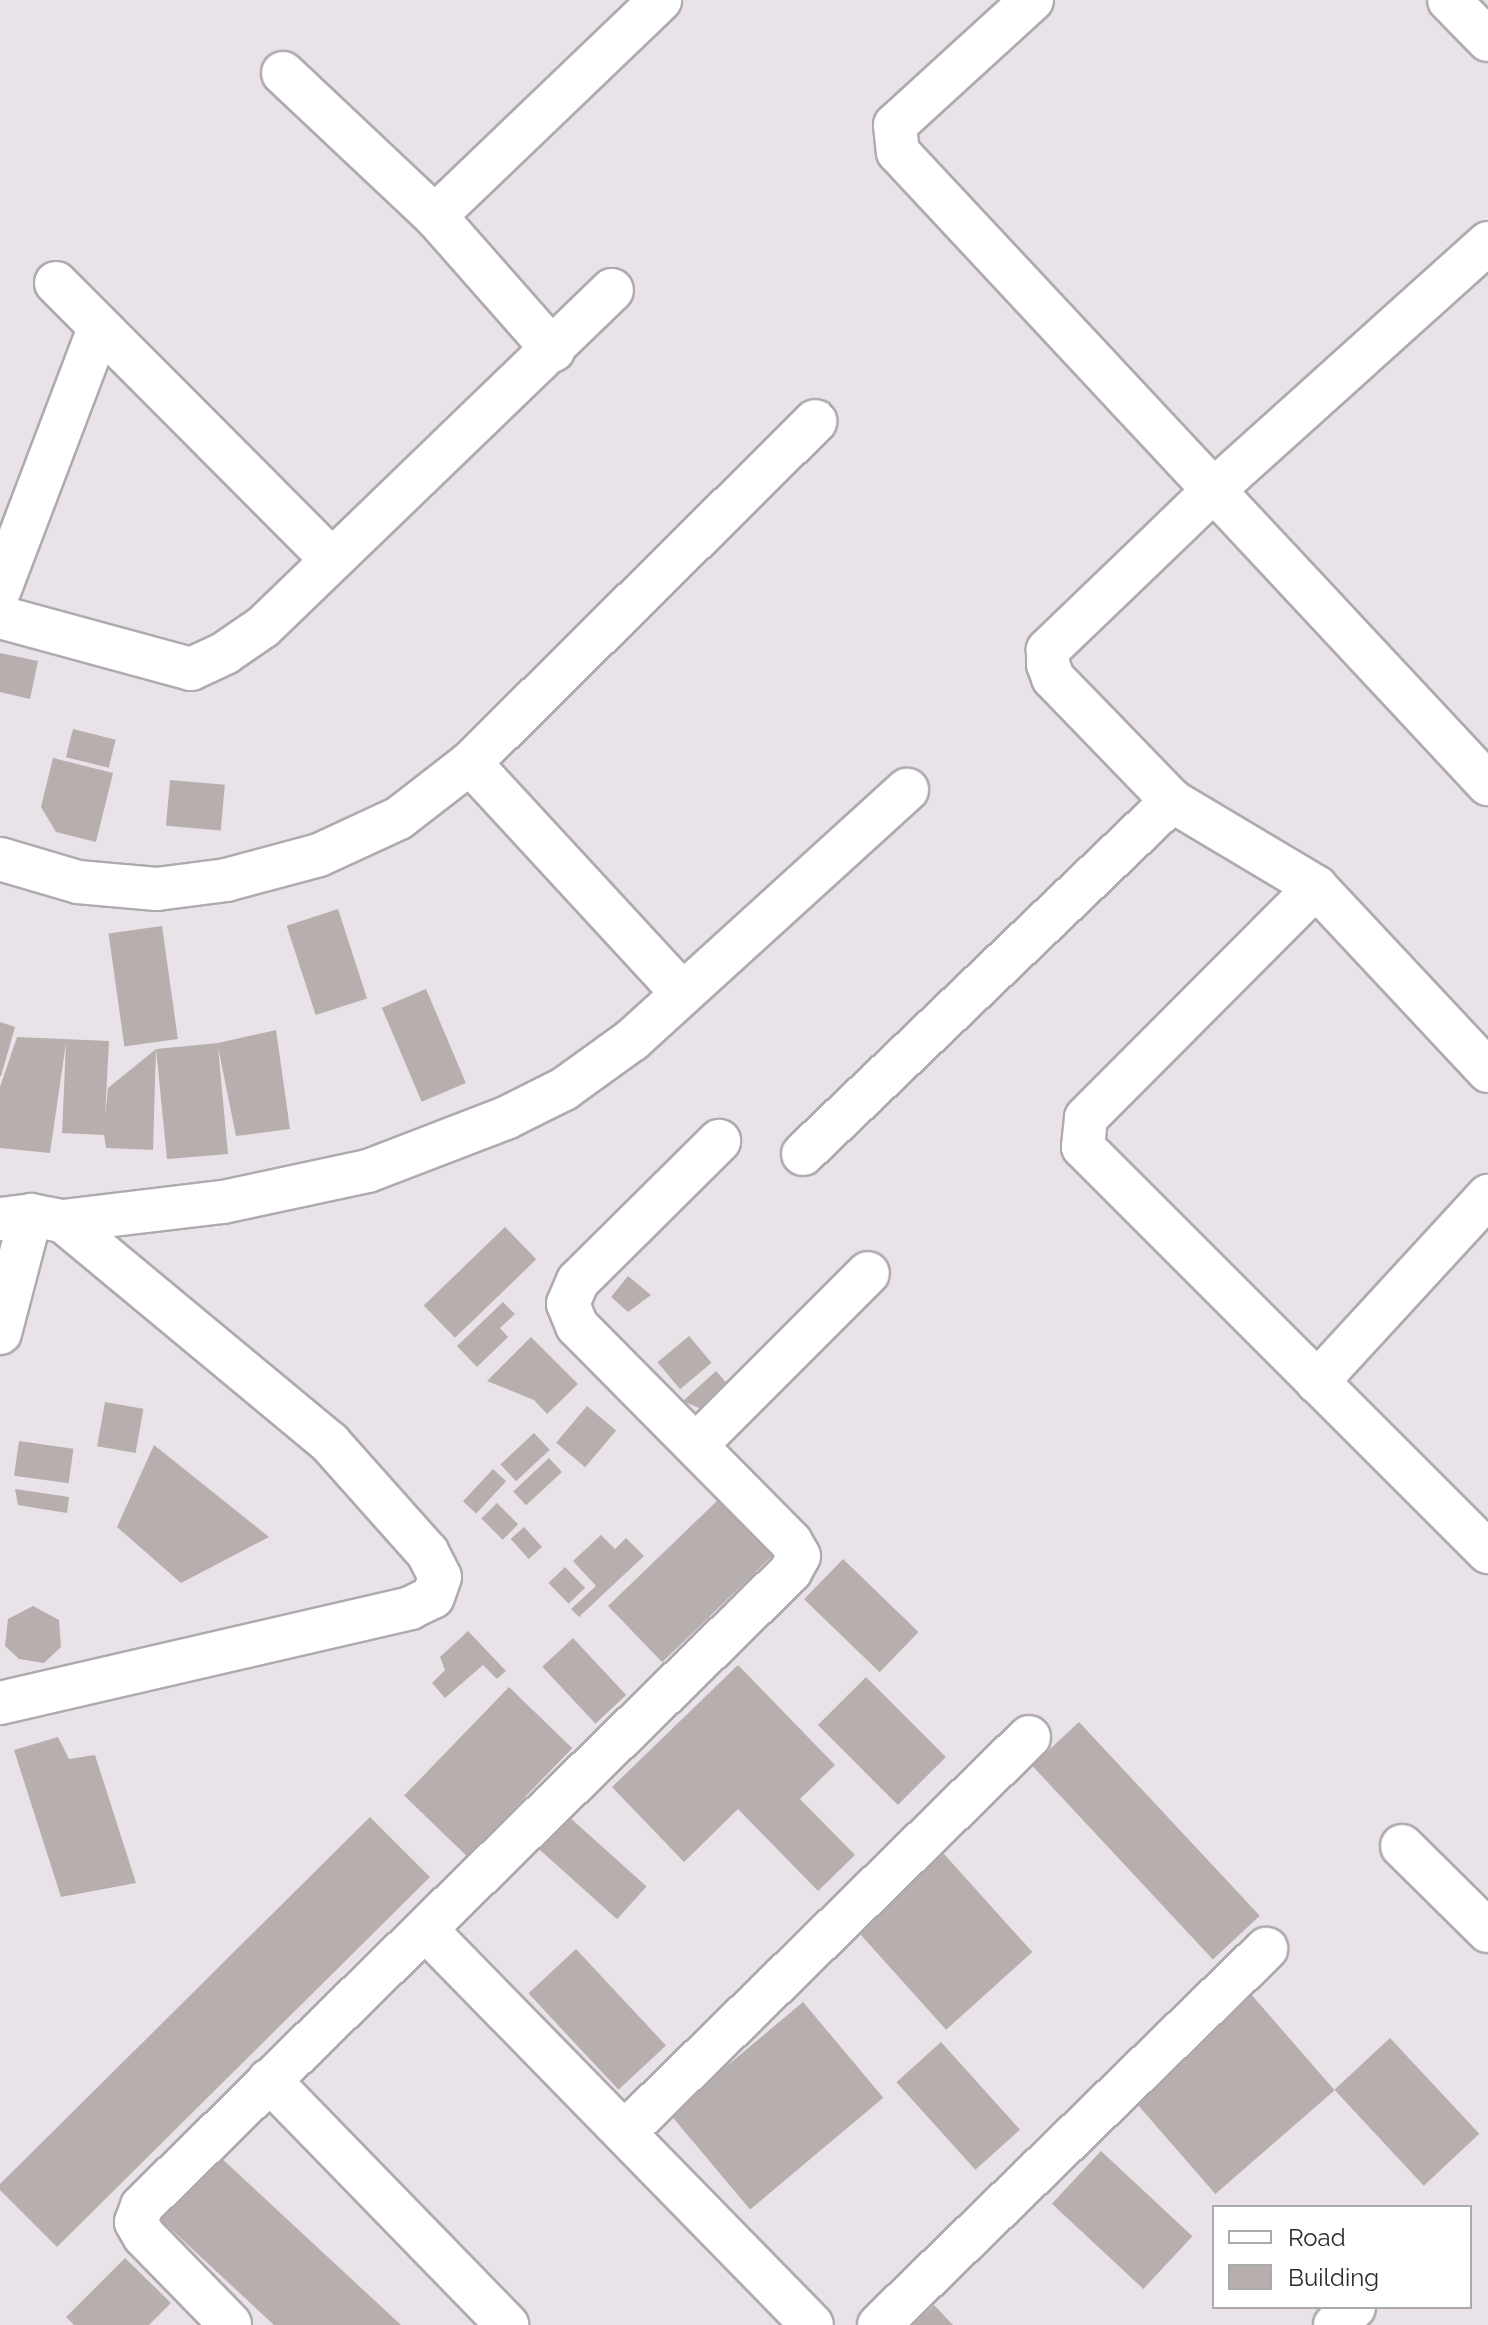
<!DOCTYPE html>
<html>
<head>
<meta charset="utf-8">
<style>
  body { margin:0 }
  #map { position:relative; width:1488px; height:2325px; overflow:hidden; background:#e9e3e9; font-family:Raleway,sans-serif }
  div>[style] { position:absolute }
  .building>* { inset:0; background:#b6afad; transform-origin:0 0 }
  .roads { filter:drop-shadow(2px 0 #afaaaf) drop-shadow(-2px 0 #afaaaf) drop-shadow(0 2px #afaaaf) drop-shadow(0 -2px #afaaaf) }
  .minor>* { height:42px; margin:-21px; padding:0 21px; transform-origin:21px; border-radius:21px; background:#fff }
  span { translate:-50% -50%; white-space:nowrap; text-align:center; line-height:1.15; -webkit-text-stroke:7px #fff; paint-order:stroke }
  .legend { position:absolute; left:1212px; top:2205px; width:260px; height:104px; box-sizing:border-box; background:#fff; border:2px solid #abaaab; margin:0; padding:10px 14px; list-style:none; font-size:24px; color:#2d2b2d }
  .legend li { display:flex; align-items:center; gap:16px; height:40px }
  .legend b { width:40px; border:2px solid #abaaab }
</style>
</head>
<body>
<div id="map">
  <div class="building">
    <i style="clip-path:polygon(0 653px,38px 661px,30px 699px,0 692px)"></i>
    <i style="left:73px;top:729px;width:44px;height:29px;rotate:14deg"></i>
    <i style="clip-path:polygon(53px 758px,113px 773px,96px 842px,56px 832px,41px 807px)"></i>
    <i style="left:170px;top:780px;width:55px;height:46px;rotate:5deg"></i>
    <i style="left:338px;top:909px;width:94px;height:54px;rotate:72deg"></i>
    <i style="left:162px;top:926px;width:114px;height:54px;rotate:82deg"></i>
    <i style="left:426px;top:989px;width:102px;height:48px;rotate:67deg"></i>
    <i style="clip-path:polygon(0 1022px,15px 1027px,1px 1076px,0 1076px)"></i>
    <i style="clip-path:polygon(276px 1030px,290px 1129px,236px 1136px,218px 1047px,228px 1154px,167px 1159px,156px 1049px,218px 1043px)"></i>
    <i style="clip-path:polygon(17px 1037px,109px 1041px,105px 1117px,108px 1088px,156px 1049px,153px 1150px,106px 1148px,104px 1135px,62px 1133px,66px 1043px,50px 1153px,0 1148px,0 1087px)"></i>
    <i style="left:505px;top:1227px;width:45px;height:113px;rotate:46deg"></i>
    <i style="clip-path:polygon(628px 1276px,651px 1295px,628px 1312px,611px 1297px)"></i>
    <i style="clip-path:polygon(503px 1302px,515px 1314px,500px 1328px,508px 1337px,477px 1367px,457px 1346px)"></i>
    <i style="left:689px;top:1336px;width:35px;height:41px;rotate:50deg"></i>
    <i style="clip-path:polygon(531px 1337px,578px 1384px,547px 1414px,534px 1400px,487px 1381px)"></i>
    <i style="clip-path:polygon(716px 1371px,732px 1389px,706px 1411px,683px 1401px)"></i>
    <i style="left:105px;top:1402px;width:39px;height:45px;rotate:10deg"></i>
    <i style="left:587px;top:1406px;width:38px;height:48px;rotate:40deg"></i>
    <i style="left:534px;top:1433px;width:23px;height:46px;rotate:47deg"></i>
    <i style="left:19px;top:1441px;width:55px;height:35px;rotate:8deg"></i>
    <i style="clip-path:polygon(154px 1445px,269px 1537px,181px 1583px,117px 1527px)"></i>
    <i style="left:549px;top:1458px;width:19px;height:49px;rotate:47deg"></i>
    <i style="left:493px;top:1469px;width:18px;height:44px;rotate:43deg"></i>
    <i style="clip-path:polygon(15px 1489px,69px 1497px,67px 1513px,18px 1505px)"></i>
    <i style="left:721px;top:1497px;width:78px;height:157px;rotate:46deg"></i>
    <i style="left:497px;top:1503px;width:30px;height:22px;rotate:45deg"></i>
    <i style="left:524px;top:1527px;width:27px;height:18px;rotate:48deg"></i>
    <i style="clip-path:polygon(601px 1535px,615px 1549px,626px 1538px,644px 1556px,579px 1617px,571px 1609px,596px 1586px,573px 1561px)"></i>
    <i style="left:843px;top:1559px;width:105px;height:56px;rotate:44deg"></i>
    <i style="left:565px;top:1567px;width:29px;height:23px;rotate:46deg"></i>
    <i style="clip-path:polygon(33px 1606px,59px 1620px,61px 1647px,44px 1663px,19px 1659px,5px 1646px,8px 1619px)"></i>
    <i style="clip-path:polygon(468px 1631px,506px 1671px,497px 1679px,483px 1665px,445px 1698px,432px 1683px,445px 1670px,440px 1657px)"></i>
    <i style="left:573px;top:1638px;width:78px;height:42px;rotate:47deg"></i>
    <i style="clip-path:polygon(738px 1665px,835px 1765px,800px 1799px,855px 1855px,818px 1891px,738px 1809px,684px 1862px,612px 1787px)"></i>
    <i style="left:866px;top:1677px;width:113px;height:68px;rotate:45deg"></i>
    <i style="left:509px;top:1687px;width:88px;height:151px;rotate:44deg"></i>
    <i style="left:1079px;top:1722px;width:265px;height:64px;rotate:47deg"></i>
    <i style="clip-path:polygon(58px 1737px,69px 1759px,95px 1755px,136px 1883px,61px 1897px,14px 1750px)"></i>
    <i style="left:567px;top:1815px;width:107px;height:44px;rotate:42deg"></i>
    <i style="clip-path:polygon(370px 1817px,430px 1877px,57px 2247px,0 2190px,0 2184px)"></i>
    <i style="left:944px;top:1854px;width:132px;height:116px;rotate:48deg"></i>
    <i style="left:576px;top:1949px;width:132px;height:65px;rotate:47deg"></i>
    <i style="left:1250px;top:1993px;width:129px;height:158px;rotate:49deg"></i>
    <i style="left:803px;top:2002px;width:125px;height:174px;rotate:50deg"></i>
    <i style="left:1390px;top:2038px;width:131px;height:76px;rotate:47deg"></i>
    <i style="left:941px;top:2042px;width:118px;height:60px;rotate:48deg"></i>
    <i style="left:1101px;top:2151px;width:125px;height:72px;rotate:43deg"></i>
    <i style="clip-path:polygon(219px 2156px,401px 2325px,274px 2325px,160px 2219px)"></i>
    <i style="clip-path:polygon(125px 2258px,171px 2303px,149px 2325px,74px 2325px,66px 2317px)"></i>
    <i style="clip-path:polygon(934px 2305px,953px 2325px,913px 2325px)"></i>
  </div>
  <div class="roads">
    <div class="minor">
      <i style="left:1032px;top:0;width:185px;rotate:137.6deg"></i>
      <i style="left:895px;top:125px;width:27px;rotate:84deg"></i>
      <i style="left:898px;top:152px;width:865px;rotate:46.97deg"></i>
      <i style="left:1449px;top:0;width:56px;rotate:45.7deg"></i>
      <i style="left:283px;top:73px;width:209px;rotate:43.3deg"></i>
      <i style="left:435px;top:216px;width:179px;rotate:48.6deg"></i>
      <i style="left:435px;top:216px;width:312px;rotate:-43.8deg"></i>
      <i style="left:1488px;top:243px;width:369px;rotate:138deg"></i>
      <i style="left:1214px;top:490px;width:231px;rotate:136.1deg"></i>
      <i style="left:1048px;top:650px;width:14px;rotate:90deg"></i>
      <i style="left:1048px;top:664px;width:15px;rotate:70deg"></i>
      <i style="left:1053px;top:678px;width:171px;rotate:45.9deg"></i>
      <i style="left:1172px;top:801px;width:168px;rotate:30.8deg"></i>
      <i style="left:1316px;top:887px;width:252px;rotate:46.9deg"></i>
      <i style="left:56px;top:283px;width:391px;rotate:45.1deg"></i>
      <i style="left:0;top:589px;width:278px;rotate:-69.2deg"></i>
      <i style="left:0;top:617px;width:198px;rotate:15.2deg"></i>
      <i style="left:191px;top:669px;width:38px;rotate:-25deg"></i>
      <i style="left:225px;top:653px;width:46px;rotate:-34.4deg"></i>
      <i style="left:263px;top:627px;width:485px;rotate:-44deg"></i>
      <i style="left:470px;top:763px;width:311px;rotate:47.3deg"></i>
      <i style="left:0;top:859px;width:81px;rotate:16.4deg"></i>
      <i style="left:78px;top:882px;width:79px;rotate:5.1deg"></i>
      <i style="left:157px;top:889px;width:70px;rotate:-7.4deg"></i>
      <i style="left:226px;top:880px;width:96px;rotate:-15deg"></i>
      <i style="left:319px;top:855px;width:88px;rotate:-24.8deg"></i>
      <i style="left:399px;top:818px;width:90px;rotate:-37.8deg"></i>
      <i style="left:470px;top:763px;width:486px;rotate:-44.7deg"></i>
      <i style="left:1316px;top:887px;width:326px;rotate:134.9deg"></i>
      <i style="left:1086px;top:1118px;width:29px;rotate:96deg"></i>
      <i style="left:1083px;top:1147px;width:573px;rotate:45deg"></i>
      <i style="left:803px;top:1154px;width:511px;rotate:-43.73deg"></i>
      <i style="left:0;top:1219px;width:31px;rotate:-7deg"></i>
      <i style="left:31px;top:1215px;width:33px;rotate:11deg"></i>
      <i style="left:63px;top:1221px;width:161px;rotate:-6.8deg"></i>
      <i style="left:223px;top:1202px;width:148px;rotate:-12.1deg"></i>
      <i style="left:368px;top:1171px;width:148px;rotate:-21deg"></i>
      <i style="left:506px;top:1118px;width:65px;rotate:-26.6deg"></i>
      <i style="left:564px;top:1089px;width:84px;rotate:-35.8deg"></i>
      <i style="left:632px;top:1040px;width:372px;rotate:-42.3deg"></i>
      <i style="left:0;top:1333px;width:122px;rotate:-75.3deg"></i>
      <i style="left:1317px;top:1382px;width:253px;rotate:-47.4deg"></i>
      <i style="left:696px;top:1445px;width:243px;rotate:-45deg"></i>
      <i style="left:0;top:1703px;width:421px;rotate:-13deg"></i>
      <i style="left:410px;top:1608px;width:25px;rotate:-26deg"></i>
      <i style="left:433px;top:1597px;width:21px;rotate:-71deg"></i>
      <i style="left:440px;top:1577px;width:28px;rotate:-117deg"></i>
      <i style="left:427px;top:1552px;width:146px;rotate:-131.7deg"></i>
      <i style="left:330px;top:1443px;width:347px;rotate:-140.3deg"></i>
      <i style="left:1402px;top:1846px;width:121px;rotate:44.7deg"></i>
      <i style="left:426px;top:1930px;width:552px;rotate:45.66deg"></i>
      <i style="left:269px;top:2080px;width:342px;rotate:45.8deg"></i>
      <i style="left:625px;top:2132px;width:565px;rotate:-44.35deg"></i>
      <i style="left:230px;top:2324px;width:123px;rotate:-134.3deg"></i>
      <i style="left:144px;top:2236px;width:16px;rotate:-120deg"></i>
      <i style="left:136px;top:2222px;width:17px;rotate:-69deg"></i>
      <i style="left:142px;top:2206px;width:907px;rotate:-44.37deg"></i>
      <i style="left:790px;top:1572px;width:18px;rotate:-61deg"></i>
      <i style="left:799px;top:1556px;width:16px;rotate:-120deg"></i>
      <i style="left:791px;top:1542px;width:304px;rotate:-134.7deg"></i>
      <i style="left:577px;top:1326px;width:24px;rotate:-112deg"></i>
      <i style="left:568px;top:1304px;width:25px;rotate:-67deg"></i>
      <i style="left:578px;top:1281px;width:199px;rotate:-44.8deg"></i>
      <i style="left:879px;top:2325px;width:540px;rotate:-44.17deg"></i>
      <i style="left:1335px;top:2325px;width:26px;rotate:-43deg"></i>
    </div>
  </div>
  <ul class="legend">
  <li><b style="height:10px;background:#fff"></b>Road</li>
  <li><b style="height:22px;background:#b6afad"></b>Building</li>
  </ul>
</div>
</body>
</html>
